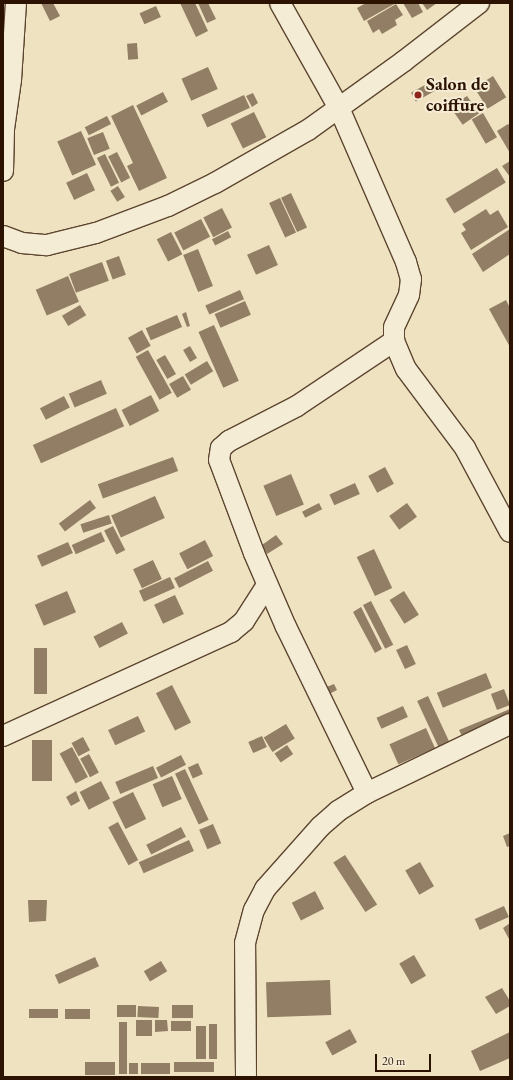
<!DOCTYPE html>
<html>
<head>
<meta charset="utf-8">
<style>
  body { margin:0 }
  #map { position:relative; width:513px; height:1080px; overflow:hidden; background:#efe2c0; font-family:"EB Garamond",serif }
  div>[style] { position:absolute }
  .building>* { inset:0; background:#917e64; transform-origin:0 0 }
  .roads { filter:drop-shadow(1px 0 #5d4630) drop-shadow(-1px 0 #5d4630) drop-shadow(0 1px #5d4630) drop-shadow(0 -1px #5d4630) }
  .minor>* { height:20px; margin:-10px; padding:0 10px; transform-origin:10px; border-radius:10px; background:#f5ecd6 }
  .dots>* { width:11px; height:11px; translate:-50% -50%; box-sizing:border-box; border:2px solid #f5ecd6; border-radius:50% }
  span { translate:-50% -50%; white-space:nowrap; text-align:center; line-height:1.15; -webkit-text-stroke:4px #f5ecd6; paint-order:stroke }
  .poi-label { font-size:18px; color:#2c1200; font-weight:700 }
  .left { translate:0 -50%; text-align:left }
  .frame { position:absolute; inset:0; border:4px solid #2c1200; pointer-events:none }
  .scale { position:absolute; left:375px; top:1054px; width:56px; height:18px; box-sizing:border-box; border:2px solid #2c1200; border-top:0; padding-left:5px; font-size:12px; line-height:14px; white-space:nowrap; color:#2c1200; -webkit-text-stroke:3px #f5ecd6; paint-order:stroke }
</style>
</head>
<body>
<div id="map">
  <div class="building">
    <i style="clip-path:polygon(41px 3px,53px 3px,60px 16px,50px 21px)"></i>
    <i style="clip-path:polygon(180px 3px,195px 3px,208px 31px,196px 37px)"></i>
    <i style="clip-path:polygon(198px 3px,208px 3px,216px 19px,207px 23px)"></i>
    <i style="clip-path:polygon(366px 3px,396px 3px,364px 21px,357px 8px)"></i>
    <i style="clip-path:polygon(403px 3px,418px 3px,423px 12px,412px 18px)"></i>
    <i style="clip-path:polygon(422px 3px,437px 3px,427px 10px)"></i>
    <i style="clip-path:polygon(396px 4px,403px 15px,395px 20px,397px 25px,382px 34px,379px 29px,373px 33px,367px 21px)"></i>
    <i style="left:156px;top:6px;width:12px;height:18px;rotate:66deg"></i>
    <i style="left:137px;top:43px;width:16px;height:10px;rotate:86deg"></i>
    <i style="left:208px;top:67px;width:24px;height:29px;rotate:66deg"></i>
    <i style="left:493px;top:76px;width:25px;height:22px;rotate:58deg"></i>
    <i style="left:432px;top:81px;width:10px;height:24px;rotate:61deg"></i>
    <i style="left:163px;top:92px;width:11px;height:30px;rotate:63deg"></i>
    <i style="clip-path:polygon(253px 93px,258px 103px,252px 107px,246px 96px)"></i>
    <i style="left:244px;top:95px;width:14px;height:47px;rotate:65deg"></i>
    <i style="left:467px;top:96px;width:21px;height:20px;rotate:55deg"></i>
    <i style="clip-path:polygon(133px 105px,167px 178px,139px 191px,127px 166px,133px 163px,111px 116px)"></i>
    <i style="left:254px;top:112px;width:28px;height:26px;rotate:64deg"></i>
    <i style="left:483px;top:113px;width:28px;height:13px;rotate:60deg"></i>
    <i style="left:107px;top:116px;width:9px;height:25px;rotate:63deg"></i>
    <i style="clip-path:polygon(508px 124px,510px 126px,510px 153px,497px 131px)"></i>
    <i style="left:81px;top:131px;width:37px;height:26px;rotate:66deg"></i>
    <i style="left:103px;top:132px;width:18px;height:17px;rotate:68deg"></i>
    <i style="left:117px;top:152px;width:29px;height:10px;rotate:63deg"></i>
    <i style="left:105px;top:154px;width:32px;height:9px;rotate:64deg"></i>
    <i style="clip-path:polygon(510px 161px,510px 177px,502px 166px)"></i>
    <i style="left:497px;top:168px;width:17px;height:60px;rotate:59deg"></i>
    <i style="left:87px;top:173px;width:19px;height:23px;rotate:65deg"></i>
    <i style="left:118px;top:186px;width:13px;height:9px;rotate:58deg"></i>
    <i style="left:291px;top:193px;width:38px;height:11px;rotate:65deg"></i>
    <i style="left:280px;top:198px;width:38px;height:12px;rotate:65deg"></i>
    <i style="left:222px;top:208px;width:22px;height:21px;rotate:63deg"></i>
    <i style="clip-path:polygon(486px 209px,490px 215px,498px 210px,508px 227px,471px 250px,461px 233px,466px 230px,462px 224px)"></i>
    <i style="left:201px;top:219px;width:20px;height:30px;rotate:63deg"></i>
    <i style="clip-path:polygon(510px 229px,510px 254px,483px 272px,472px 254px)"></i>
    <i style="left:228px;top:231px;width:7px;height:18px;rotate:63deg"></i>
    <i style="left:171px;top:232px;width:25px;height:16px;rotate:63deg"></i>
    <i style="left:269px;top:245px;width:22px;height:24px;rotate:66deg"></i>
    <i style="left:198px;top:249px;width:40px;height:16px;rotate:68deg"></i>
    <i style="left:119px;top:256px;width:20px;height:14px;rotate:70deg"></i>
    <i style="left:102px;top:262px;width:20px;height:35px;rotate:70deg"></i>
    <i style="left:68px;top:276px;width:28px;height:35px;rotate:67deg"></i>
    <i style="left:240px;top:290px;width:10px;height:38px;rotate:66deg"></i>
    <i style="clip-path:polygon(506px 300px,510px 308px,510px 347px,489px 309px)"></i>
    <i style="left:245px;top:301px;width:15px;height:33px;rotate:67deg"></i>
    <i style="left:80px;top:305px;width:12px;height:21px;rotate:59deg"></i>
    <i style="clip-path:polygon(186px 312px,190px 326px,187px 327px,182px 314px)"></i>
    <i style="left:177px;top:315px;width:13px;height:34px;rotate:67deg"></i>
    <i style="left:214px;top:325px;width:61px;height:17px;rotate:66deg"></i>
    <i style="left:142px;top:330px;width:18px;height:16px;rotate:61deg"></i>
    <i style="left:190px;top:346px;width:14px;height:8px;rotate:60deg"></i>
    <i style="left:148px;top:350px;width:49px;height:14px;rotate:61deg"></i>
    <i style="left:165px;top:355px;width:22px;height:10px;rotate:60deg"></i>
    <i style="left:207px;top:361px;width:12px;height:26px;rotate:59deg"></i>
    <i style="left:183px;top:376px;width:16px;height:16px;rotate:60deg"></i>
    <i style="left:101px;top:380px;width:15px;height:35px;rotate:67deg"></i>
    <i style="left:151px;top:395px;width:18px;height:33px;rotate:63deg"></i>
    <i style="left:64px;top:396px;width:13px;height:27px;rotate:63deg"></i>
    <i style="left:116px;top:408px;width:20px;height:91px;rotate:66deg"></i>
    <i style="left:173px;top:457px;width:15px;height:80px;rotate:70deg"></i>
    <i style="left:385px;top:467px;width:19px;height:19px;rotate:62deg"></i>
    <i style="left:291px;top:474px;width:33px;height:30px;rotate:67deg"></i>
    <i style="left:355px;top:483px;width:12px;height:28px;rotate:66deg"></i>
    <i style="left:155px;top:496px;width:24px;height:48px;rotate:66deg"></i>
    <i style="left:90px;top:500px;width:10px;height:39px;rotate:53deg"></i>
    <i style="left:319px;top:503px;width:7px;height:19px;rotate:63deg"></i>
    <i style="left:407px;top:503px;width:17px;height:22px;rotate:54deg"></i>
    <i style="left:109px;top:515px;width:9px;height:30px;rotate:72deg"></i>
    <i style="left:113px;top:526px;width:27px;height:10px;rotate:63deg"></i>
    <i style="left:101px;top:532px;width:10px;height:32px;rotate:66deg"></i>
    <i style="clip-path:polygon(276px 535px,283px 544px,267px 554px,262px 545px)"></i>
    <i style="left:205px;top:540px;width:18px;height:29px;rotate:63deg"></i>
    <i style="left:68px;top:542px;width:12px;height:34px;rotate:66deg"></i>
    <i style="left:374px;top:549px;width:43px;height:19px;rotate:65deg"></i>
    <i style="left:153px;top:560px;width:21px;height:22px;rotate:65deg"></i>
    <i style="left:208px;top:561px;width:11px;height:38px;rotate:63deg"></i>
    <i style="left:170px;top:577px;width:12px;height:34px;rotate:66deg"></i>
    <i style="left:67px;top:591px;width:23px;height:35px;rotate:67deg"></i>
    <i style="left:404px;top:591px;width:28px;height:17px;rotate:58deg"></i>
    <i style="left:175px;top:595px;width:21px;height:23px;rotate:65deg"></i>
    <i style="left:371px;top:601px;width:49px;height:9px;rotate:63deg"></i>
    <i style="clip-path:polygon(361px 607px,382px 649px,375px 653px,353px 612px)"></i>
    <i style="left:122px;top:622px;width:13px;height:32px;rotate:63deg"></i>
    <i style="left:407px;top:645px;width:21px;height:12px;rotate:65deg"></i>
    <i style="left:34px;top:648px;width:13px;height:46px"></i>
    <i style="left:486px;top:673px;width:16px;height:53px;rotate:68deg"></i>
    <i style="clip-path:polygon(334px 684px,337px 690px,327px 695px,324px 688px)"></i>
    <i style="left:172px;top:685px;width:42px;height:18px;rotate:63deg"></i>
    <i style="left:504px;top:689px;width:17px;height:14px;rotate:69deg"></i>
    <i style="left:428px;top:696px;width:52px;height:12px;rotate:65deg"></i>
    <i style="left:403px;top:706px;width:12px;height:29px;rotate:66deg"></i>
    <i style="clip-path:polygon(510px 709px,510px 720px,464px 740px,459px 730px)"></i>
    <i style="left:138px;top:716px;width:17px;height:33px;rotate:65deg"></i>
    <i style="left:286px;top:724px;width:17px;height:26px;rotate:59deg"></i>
    <i style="left:426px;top:728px;width:22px;height:40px;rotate:66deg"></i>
    <i style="left:262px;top:736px;width:12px;height:15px;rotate:66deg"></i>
    <i style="left:83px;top:737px;width:15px;height:13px;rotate:62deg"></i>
    <i style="left:32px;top:740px;width:20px;height:41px"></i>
    <i style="left:287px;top:745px;width:11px;height:15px;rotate:56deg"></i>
    <i style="left:72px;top:747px;width:34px;height:14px;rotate:62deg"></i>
    <i style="left:89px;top:754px;width:21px;height:10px;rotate:62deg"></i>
    <i style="left:181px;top:755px;width:11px;height:28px;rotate:63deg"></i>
    <i style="left:198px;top:763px;width:12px;height:11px;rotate:66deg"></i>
    <i style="left:153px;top:766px;width:13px;height:41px;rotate:67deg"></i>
    <i style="left:185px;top:769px;width:56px;height:11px;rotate:65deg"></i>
    <i style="left:172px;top:776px;width:25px;height:21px;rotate:67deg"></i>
    <i style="left:101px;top:781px;width:20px;height:24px;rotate:63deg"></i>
    <i style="clip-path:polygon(76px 791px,80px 801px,71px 806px,66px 797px)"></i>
    <i style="left:133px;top:792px;width:30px;height:23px;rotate:64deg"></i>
    <i style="left:118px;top:822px;width:43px;height:11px;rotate:62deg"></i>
    <i style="left:213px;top:824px;width:21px;height:15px;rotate:67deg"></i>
    <i style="left:181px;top:827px;width:11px;height:39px;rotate:63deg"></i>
    <i style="clip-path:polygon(510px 833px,510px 846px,507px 847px,503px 836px)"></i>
    <i style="left:189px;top:840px;width:12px;height:55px;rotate:66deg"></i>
    <i style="left:345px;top:855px;width:59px;height:14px;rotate:57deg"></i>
    <i style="left:420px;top:862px;width:28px;height:17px;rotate:60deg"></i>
    <i style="left:315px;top:891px;width:20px;height:26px;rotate:63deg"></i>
    <i style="clip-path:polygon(28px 900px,47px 900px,46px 921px,29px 922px)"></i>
    <i style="left:504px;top:906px;width:12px;height:32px;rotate:66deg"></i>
    <i style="clip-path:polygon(510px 923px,510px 938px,509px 939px,503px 928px)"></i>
    <i style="left:414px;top:955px;width:24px;height:17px;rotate:60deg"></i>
    <i style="left:95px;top:957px;width:10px;height:44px;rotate:66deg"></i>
    <i style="left:161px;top:961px;width:12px;height:20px;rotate:59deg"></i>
    <i style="left:330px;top:980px;width:35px;height:64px;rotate:88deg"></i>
    <i style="clip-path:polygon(502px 988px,510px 1001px,510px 1006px,496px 1014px,485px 997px)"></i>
    <i style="left:117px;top:1005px;width:19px;height:12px"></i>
    <i style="left:172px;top:1005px;width:21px;height:13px"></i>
    <i style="left:138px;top:1006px;width:21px;height:11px;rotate:3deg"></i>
    <i style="left:29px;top:1009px;width:29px;height:9px"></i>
    <i style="left:65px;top:1009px;width:25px;height:10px"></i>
    <i style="left:136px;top:1020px;width:16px;height:16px"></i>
    <i style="clip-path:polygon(155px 1020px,167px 1020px,168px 1031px,155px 1032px)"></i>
    <i style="left:171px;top:1021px;width:20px;height:10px"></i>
    <i style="left:119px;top:1022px;width:8px;height:52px"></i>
    <i style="left:209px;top:1024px;width:8px;height:35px"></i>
    <i style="left:196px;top:1026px;width:10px;height:33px"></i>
    <i style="left:350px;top:1029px;width:15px;height:28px;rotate:62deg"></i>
    <i style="clip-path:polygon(510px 1032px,510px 1058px,480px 1071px,471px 1051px)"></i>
    <i style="left:115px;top:1062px;width:13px;height:30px;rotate:90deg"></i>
    <i style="left:214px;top:1062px;width:10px;height:40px;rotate:90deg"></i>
    <i style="left:138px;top:1063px;width:11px;height:9px;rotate:90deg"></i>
    <i style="left:141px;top:1063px;width:29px;height:11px"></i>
  </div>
  <div class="roads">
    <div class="minor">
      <i style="left:280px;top:3px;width:120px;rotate:60.7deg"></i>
      <i style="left:339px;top:108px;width:168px;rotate:66.5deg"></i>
      <i style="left:406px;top:262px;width:18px;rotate:74deg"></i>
      <i style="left:411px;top:279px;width:16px;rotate:97deg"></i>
      <i style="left:409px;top:295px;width:35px;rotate:115deg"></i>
      <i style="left:394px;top:327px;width:14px;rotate:90deg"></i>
      <i style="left:394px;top:341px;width:30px;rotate:67deg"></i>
      <i style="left:406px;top:369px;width:99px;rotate:53.2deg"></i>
      <i style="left:465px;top:448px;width:95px;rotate:61.8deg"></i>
      <i style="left:3px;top:171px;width:42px;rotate:-88.6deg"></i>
      <i style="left:4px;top:129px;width:49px;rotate:-81.9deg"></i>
      <i style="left:11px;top:80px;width:77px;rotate:-86.3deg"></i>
      <i style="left:3px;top:236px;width:20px;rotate:20deg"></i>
      <i style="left:22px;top:243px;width:25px;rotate:5deg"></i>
      <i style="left:47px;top:245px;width:50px;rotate:-13.8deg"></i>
      <i style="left:96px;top:233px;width:77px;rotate:-20.6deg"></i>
      <i style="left:168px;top:206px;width:52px;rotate:-26.1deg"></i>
      <i style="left:215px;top:183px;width:107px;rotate:-29.7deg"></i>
      <i style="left:308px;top:130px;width:118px;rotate:-35.7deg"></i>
      <i style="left:404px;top:61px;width:95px;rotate:-37.7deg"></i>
      <i style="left:3px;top:736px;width:251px;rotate:-24.5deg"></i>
      <i style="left:231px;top:632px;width:17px;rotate:-40deg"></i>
      <i style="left:244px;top:621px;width:43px;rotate:-57.4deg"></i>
      <i style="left:367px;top:793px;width:185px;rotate:-116deg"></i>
      <i style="left:286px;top:627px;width:81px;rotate:-113.4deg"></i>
      <i style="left:254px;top:553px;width:99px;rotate:-110.6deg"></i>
      <i style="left:219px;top:460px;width:12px;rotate:-81deg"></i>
      <i style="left:221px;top:448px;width:11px;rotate:-41deg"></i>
      <i style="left:229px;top:441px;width:76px;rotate:-27.2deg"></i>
      <i style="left:297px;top:406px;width:117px;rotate:-33.8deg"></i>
      <i style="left:246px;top:1077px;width:134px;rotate:-90.4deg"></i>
      <i style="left:245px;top:943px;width:34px;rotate:-75deg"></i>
      <i style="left:254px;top:910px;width:24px;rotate:-62deg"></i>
      <i style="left:265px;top:889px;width:84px;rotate:-48.4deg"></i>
      <i style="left:321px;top:826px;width:23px;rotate:-41deg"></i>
      <i style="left:338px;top:811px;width:34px;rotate:-32deg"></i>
      <i style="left:367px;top:793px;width:159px;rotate:-25.8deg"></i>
    </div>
  </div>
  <div class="dots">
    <i style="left:418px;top:95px;background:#8f2418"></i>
  </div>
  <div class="poi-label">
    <span class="left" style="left:426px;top:95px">Salon de<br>coiffure</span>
  </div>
  <div class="frame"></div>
  <div class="scale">20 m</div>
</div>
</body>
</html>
